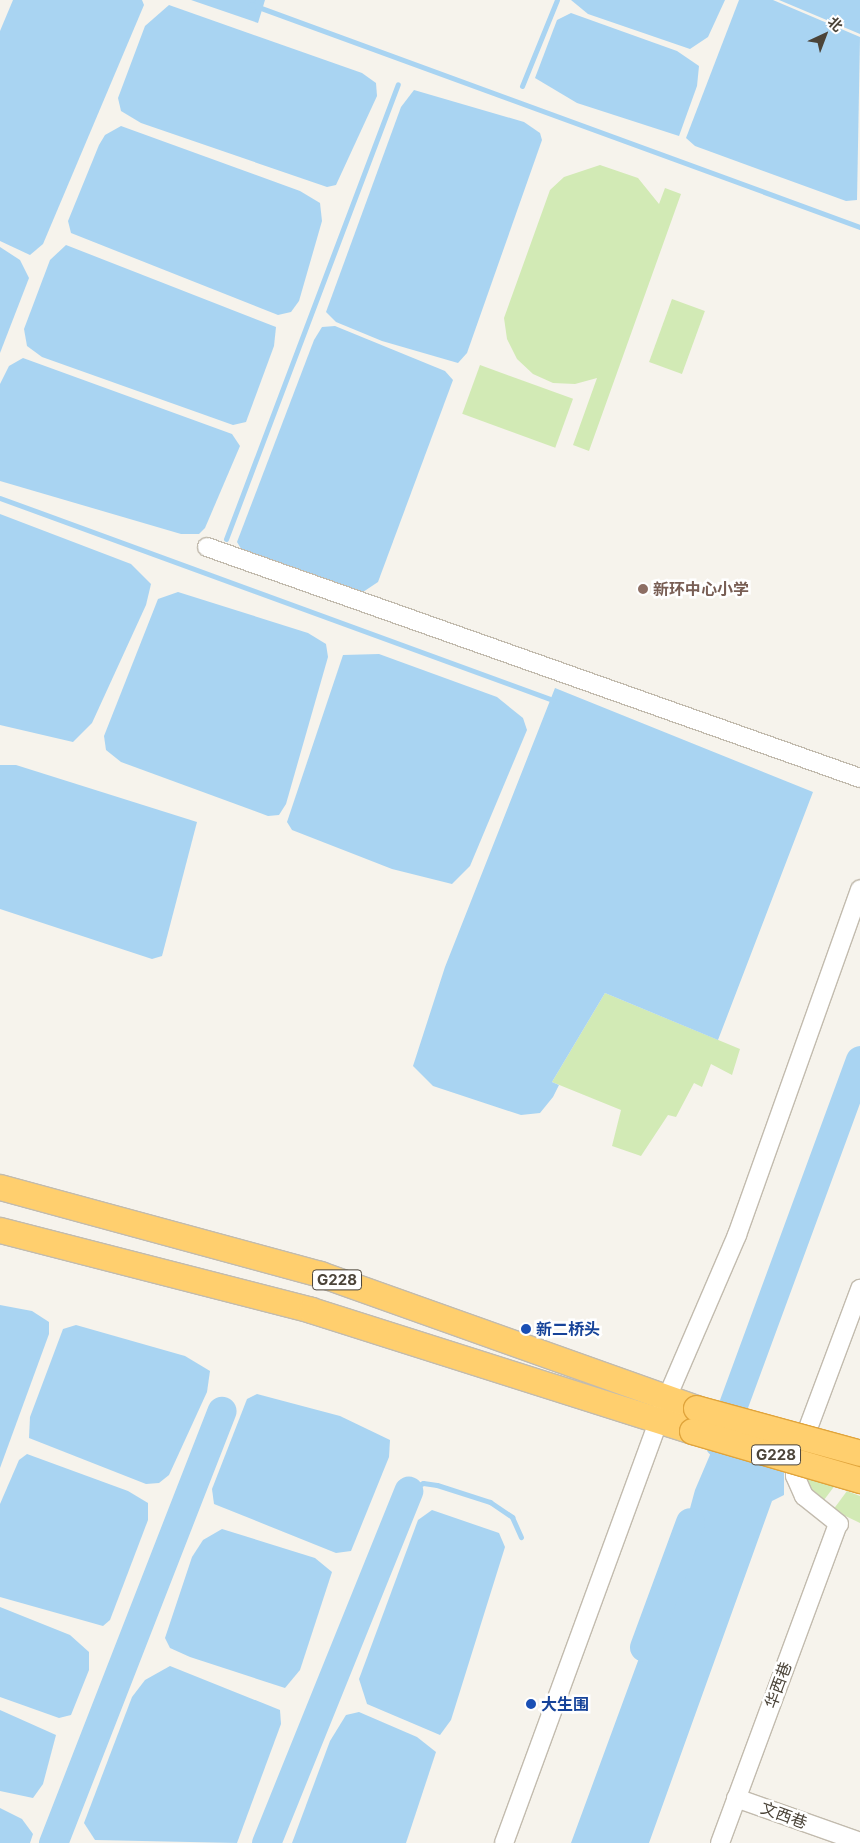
<!DOCTYPE html>
<html>
<head>
<meta charset="utf-8">
<style>
  body { margin:0 }
  #map { position:relative; width:860px; height:1843px; overflow:hidden; background:#f6f3ec; font-family:Inter,"Noto Sans SC",sans-serif }
  div>[style] { position:absolute }
  .green>* { inset:0; background:#d2eab5; transform-origin:0 0 }
  .water>* { inset:0; background:#a9d4f2 }
  .stream>* { height:5px; margin:-2.5px; padding:0 2.5px; transform-origin:2.5px; border-radius:2.5px; background:#a9d4f2 }
  .river>* { height:29px; margin:-14.5px; padding:0 14.5px; transform-origin:14.5px; border-radius:14.5px; background:#a9d4f2 }
  .roads { filter:drop-shadow(1px 0 #c2bbae) drop-shadow(-1px 0 #c2bbae) drop-shadow(0 1px #c2bbae) drop-shadow(0 -1px #c2bbae) }
  .minor>* { height:18px; margin:-9px; padding:0 9px; transform-origin:9px; border-radius:9px; background:#fff }
  .highway>* { height:25px; margin:-12.5px; padding:0 12.5px; transform-origin:12.5px; border-radius:12.5px; background:#ffcf6e }
  .bridges { filter:drop-shadow(1px 0 #e0a43c) drop-shadow(-1px 0 #e0a43c) drop-shadow(0 1px #e0a43c) drop-shadow(0 -1px #e0a43c) }
  .highway-bridge>* { height:25px; margin:-12.5px; padding:0 12.5px; transform-origin:12.5px; border-radius:12.5px; background:#ffcf6e }
  .dots>* { width:14px; height:14px; translate:-50% -50%; box-sizing:border-box; border:2px solid #fff; border-radius:50% }
  span { translate:-50% -50%; white-space:nowrap; text-align:center; line-height:1.15; -webkit-text-stroke:5px #fff; paint-order:stroke }
  .shield-label span { padding:1px 4px; background:#fff; border:1px solid; border-radius:4px; -webkit-text-stroke-width:0 }
  .shield-label { font-size:15px; color:#4b4439; font-weight:700 }
  .education-label { font-size:16px; color:#785e54; font-weight:700 }
  .left { translate:0 -50%; text-align:left }
  .transit-label { font-size:16px; color:#164399; font-weight:700 }
  .street-label { font-size:16px; color:#4b4439 }
  .north { position:absolute; left:800px; top:10px; width:50px; height:50px; -webkit-text-stroke:4px #fff; paint-order:stroke; rotate:43deg; font-size:14px; font-weight:700; line-height:20px; text-align:center; color:#4b4439 }
  .north::after { content:''; display:block; margin:auto; width:18px; height:22px; background:#4b4439; clip-path:polygon(50% 0,100% 100%,50% 72%,0 100%) }
</style>
</head>
<body>
<div id="map">
  <div class="green">
    <i style="clip-path:polygon(600px 165px,638px 178px,659px 204px,665px 188px,681px 194px,589px 451px,573px 445px,597px 378px,575px 384px,553px 383px,533px 374px,517px 359px,507px 339px,504px 318px,550px 190px,564px 177px)"></i>
    <i style="left:672px;top:299px;width:35px;height:67px;rotate:20deg"></i>
    <i style="left:480px;top:365px;width:99px;height:52px;rotate:20deg"></i>
    <i style="clip-path:polygon(605px 993px,740px 1049px,732px 1075px,711px 1064px,702px 1087px,694px 1083px,676px 1117px,668px 1115px,641px 1156px,612px 1146px,621px 1110px,552px 1082px)"></i>
    <i style="clip-path:polygon(801px 1470px,836px 1484px,821px 1504px,813px 1498px)"></i>
    <i style="clip-path:polygon(847px 1491px,860px 1496px,860px 1523px,833px 1510px)"></i>
  </div>
  <div class="water">
    <i style="clip-path:polygon(13px 0,142px 0,144px 5px,43px 244px,30px 255px,0 241px,0 31px)"></i>
    <i style="clip-path:polygon(191px 0,265px 0,258px 23px)"></i>
    <i style="clip-path:polygon(571px 0,725px 0,708px 37px,690px 49px,588px 14px)"></i>
    <i style="clip-path:polygon(739px 0,773px 0,860px 37px,857px 200px,846px 201px,695px 146px,686px 138px)"></i>
    <i style="clip-path:polygon(779px 0,860px 0,860px 34px)"></i>
    <i style="clip-path:polygon(169px 5px,362px 73px,376px 83px,377px 96px,336px 185px,327px 187px,141px 123px,121px 111px,118px 98px,145px 26px)"></i>
    <i style="clip-path:polygon(571px 13px,677px 51px,699px 66px,697px 86px,679px 136px,577px 103px,535px 78px,557px 20px)"></i>
    <i style="clip-path:polygon(414px 90px,524px 122px,540px 133px,542px 140px,467px 353px,458px 363px,382px 341px,336px 322px,326px 312px,401px 107px)"></i>
    <i style="clip-path:polygon(121px 126px,300px 191px,320px 203px,322px 221px,299px 301px,291px 312px,278px 315px,71px 233px,68px 221px,99px 145px,105px 135px)"></i>
    <i style="clip-path:polygon(66px 245px,276px 327px,274px 346px,246px 422px,233px 425px,42px 357px,27px 346px,24px 329px,50px 260px)"></i>
    <i style="clip-path:polygon(0 247px,20px 260px,29px 278px,0 353px)"></i>
    <i style="clip-path:polygon(335px 326px,445px 371px,453px 380px,378px 582px,360px 594px,243px 552px,237px 542px,314px 340px,322px 327px)"></i>
    <i style="clip-path:polygon(23px 358px,232px 434px,240px 446px,205px 528px,199px 534px,181px 534px,0 481px,0 384px,9px 366px)"></i>
    <i style="clip-path:polygon(0 514px,131px 564px,151px 584px,146px 605px,92px 723px,73px 742px,0 725px)"></i>
    <i style="clip-path:polygon(178px 592px,308px 633px,326px 644px,328px 657px,286px 804px,279px 815px,268px 816px,121px 762px,106px 750px,104px 736px,158px 599px)"></i>
    <i style="clip-path:polygon(379px 654px,497px 697px,523px 718px,527px 730px,470px 866px,452px 884px,392px 869px,292px 830px,287px 822px,343px 655px)"></i>
    <i style="clip-path:polygon(555px 688px,813px 792px,718px 1040px,605px 993px,552px 1082px,559px 1085px,553px 1097px,540px 1113px,521px 1115px,433px 1086px,413px 1066px,445px 967px)"></i>
    <i style="clip-path:polygon(0 765px,16px 765px,197px 822px,162px 956px,152px 959px,0 909px)"></i>
    <i style="clip-path:polygon(0 1305px,32px 1311px,49px 1322px,49px 1334px,0 1468px)"></i>
    <i style="clip-path:polygon(76px 1325px,185px 1356px,210px 1371px,207px 1392px,169px 1475px,159px 1483px,146px 1484px,29px 1438px,30px 1417px,63px 1329px)"></i>
    <i style="clip-path:polygon(257px 1394px,340px 1416px,390px 1440px,389px 1457px,351px 1551px,336px 1553px,214px 1504px,212px 1489px,247px 1399px)"></i>
    <i style="clip-path:polygon(718px 1436px,784px 1455px,784px 1495px,772px 1501px,649px 1843px,571px 1843px,656px 1612px,664px 1604px,695px 1490px)"></i>
    <i style="clip-path:polygon(27px 1454px,128px 1491px,148px 1503px,148px 1520px,110px 1620px,103px 1626px,0 1597px,0 1504px,19px 1460px)"></i>
    <i style="clip-path:polygon(432px 1510px,499px 1533px,505px 1547px,451px 1720px,440px 1735px,367px 1704px,359px 1679px,418px 1520px)"></i>
    <i style="clip-path:polygon(222px 1529px,315px 1558px,332px 1572px,300px 1670px,285px 1688px,190px 1657px,170px 1648px,165px 1638px,192px 1557px,203px 1540px)"></i>
    <i style="clip-path:polygon(0 1607px,70px 1635px,89px 1652px,89px 1670px,71px 1715px,59px 1718px,0 1697px)"></i>
    <i style="clip-path:polygon(170px 1666px,280px 1710px,281px 1724px,237px 1843px,95px 1840px,84px 1823px,132px 1697px,145px 1680px)"></i>
    <i style="clip-path:polygon(0 1710px,56px 1735px,43px 1784px,33px 1798px,0 1791px)"></i>
    <i style="clip-path:polygon(359px 1712px,417px 1737px,436px 1752px,406px 1843px,292px 1843px,330px 1741px,346px 1715px)"></i>
    <i style="clip-path:polygon(0 1808px,22px 1819px,33px 1834px,30px 1843px,0 1843px)"></i>
  </div>
  <div class="stream">
    <i style="left:252px;top:0;width:4px;rotate:117deg"></i>
    <i style="left:250px;top:4px;width:649px;rotate:20.08deg"></i>
    <i style="left:522px;top:86px;width:93px;rotate:-67.9deg"></i>
    <i style="left:0;top:498px;width:589px;rotate:20.07deg"></i>
    <i style="left:226px;top:539px;width:486px;rotate:-69.3deg"></i>
    <i style="left:408px;top:1491px;width:17px;rotate:-28deg"></i>
    <i style="left:423px;top:1483px;width:14px;rotate:8deg"></i>
    <i style="left:437px;top:1485px;width:56px;rotate:17.8deg"></i>
    <i style="left:490px;top:1502px;width:27px;rotate:34deg"></i>
    <i style="left:512px;top:1517px;width:22px;rotate:66deg"></i>
  </div>
  <div class="river">
    <i style="left:719px;top:1443px;width:408px;rotate:-69.8deg"></i>
    <i style="left:644px;top:1647px;width:133px;rotate:-69.8deg"></i>
    <i style="left:53px;top:1843px;width:464px;rotate:-68.7deg"></i>
    <i style="left:266px;top:1843px;width:380px;rotate:-68deg"></i>
  </div>
  <div class="roads">
    <div class="minor">
      <i style="left:207px;top:547px;width:693px;rotate:19.48deg"></i>
      <i style="left:839px;top:1524px;width:45px;rotate:-141.3deg"></i>
      <i style="left:804px;top:1496px;width:22px;rotate:-114deg"></i>
      <i style="left:795px;top:1476px;width:13px;rotate:-90deg"></i>
      <i style="left:795px;top:1463px;width:186px;rotate:-69.5deg"></i>
      <i style="left:736px;top:1798px;width:132px;rotate:19.5deg"></i>
      <i style="left:504px;top:1843px;width:472px;rotate:-69.9deg"></i>
      <i style="left:666px;top:1400px;width:180px;rotate:-66.7deg"></i>
      <i style="left:737px;top:1235px;width:367px;rotate:-70.4deg"></i>
      <i style="left:720px;top:1843px;width:337px;rotate:-69.7deg"></i>
    </div>
    <div class="highway">
      <i style="left:0;top:1187px;width:332px;rotate:15.2deg"></i>
      <i style="left:320px;top:1274px;width:399px;rotate:19.6deg"></i>
      <i style="left:0;top:1230px;width:321px;rotate:14.4deg"></i>
      <i style="left:311px;top:1310px;width:400px;rotate:17.6deg"></i>
    </div>
  </div>
  <div class="bridges">
    <div class="highway-bridge">
      <i style="left:696px;top:1408px;width:170px;rotate:15.3deg"></i>
      <i style="left:692px;top:1431px;width:175px;rotate:16.3deg"></i>
    </div>
  </div>
  <div class="dots">
    <i style="left:643px;top:589px;background:#8d6e63"></i>
    <i style="left:526px;top:1329px;background:#1a4fb4"></i>
    <i style="left:531px;top:1704px;background:#1a4fb4"></i>
  </div>
  <div class="shield-label">
    <span style="left:337px;top:1280px">G228</span>
    <span style="left:776px;top:1455px">G228</span>
  </div>
  <div class="education-label">
    <span class="left" style="left:653px;top:589px">新环中心小学</span>
  </div>
  <div class="transit-label">
    <span class="left" style="left:536px;top:1329px">新二桥头</span>
    <span class="left" style="left:541px;top:1704px">大生围</span>
  </div>
  <div class="street-label">
    <span style="left:778px;top:1685px;rotate:-70deg">华西巷</span>
    <span style="left:784px;top:1815px;rotate:20deg">文西巷</span>
  </div>
  <div class="north">北</div>
</div>
</body>
</html>
